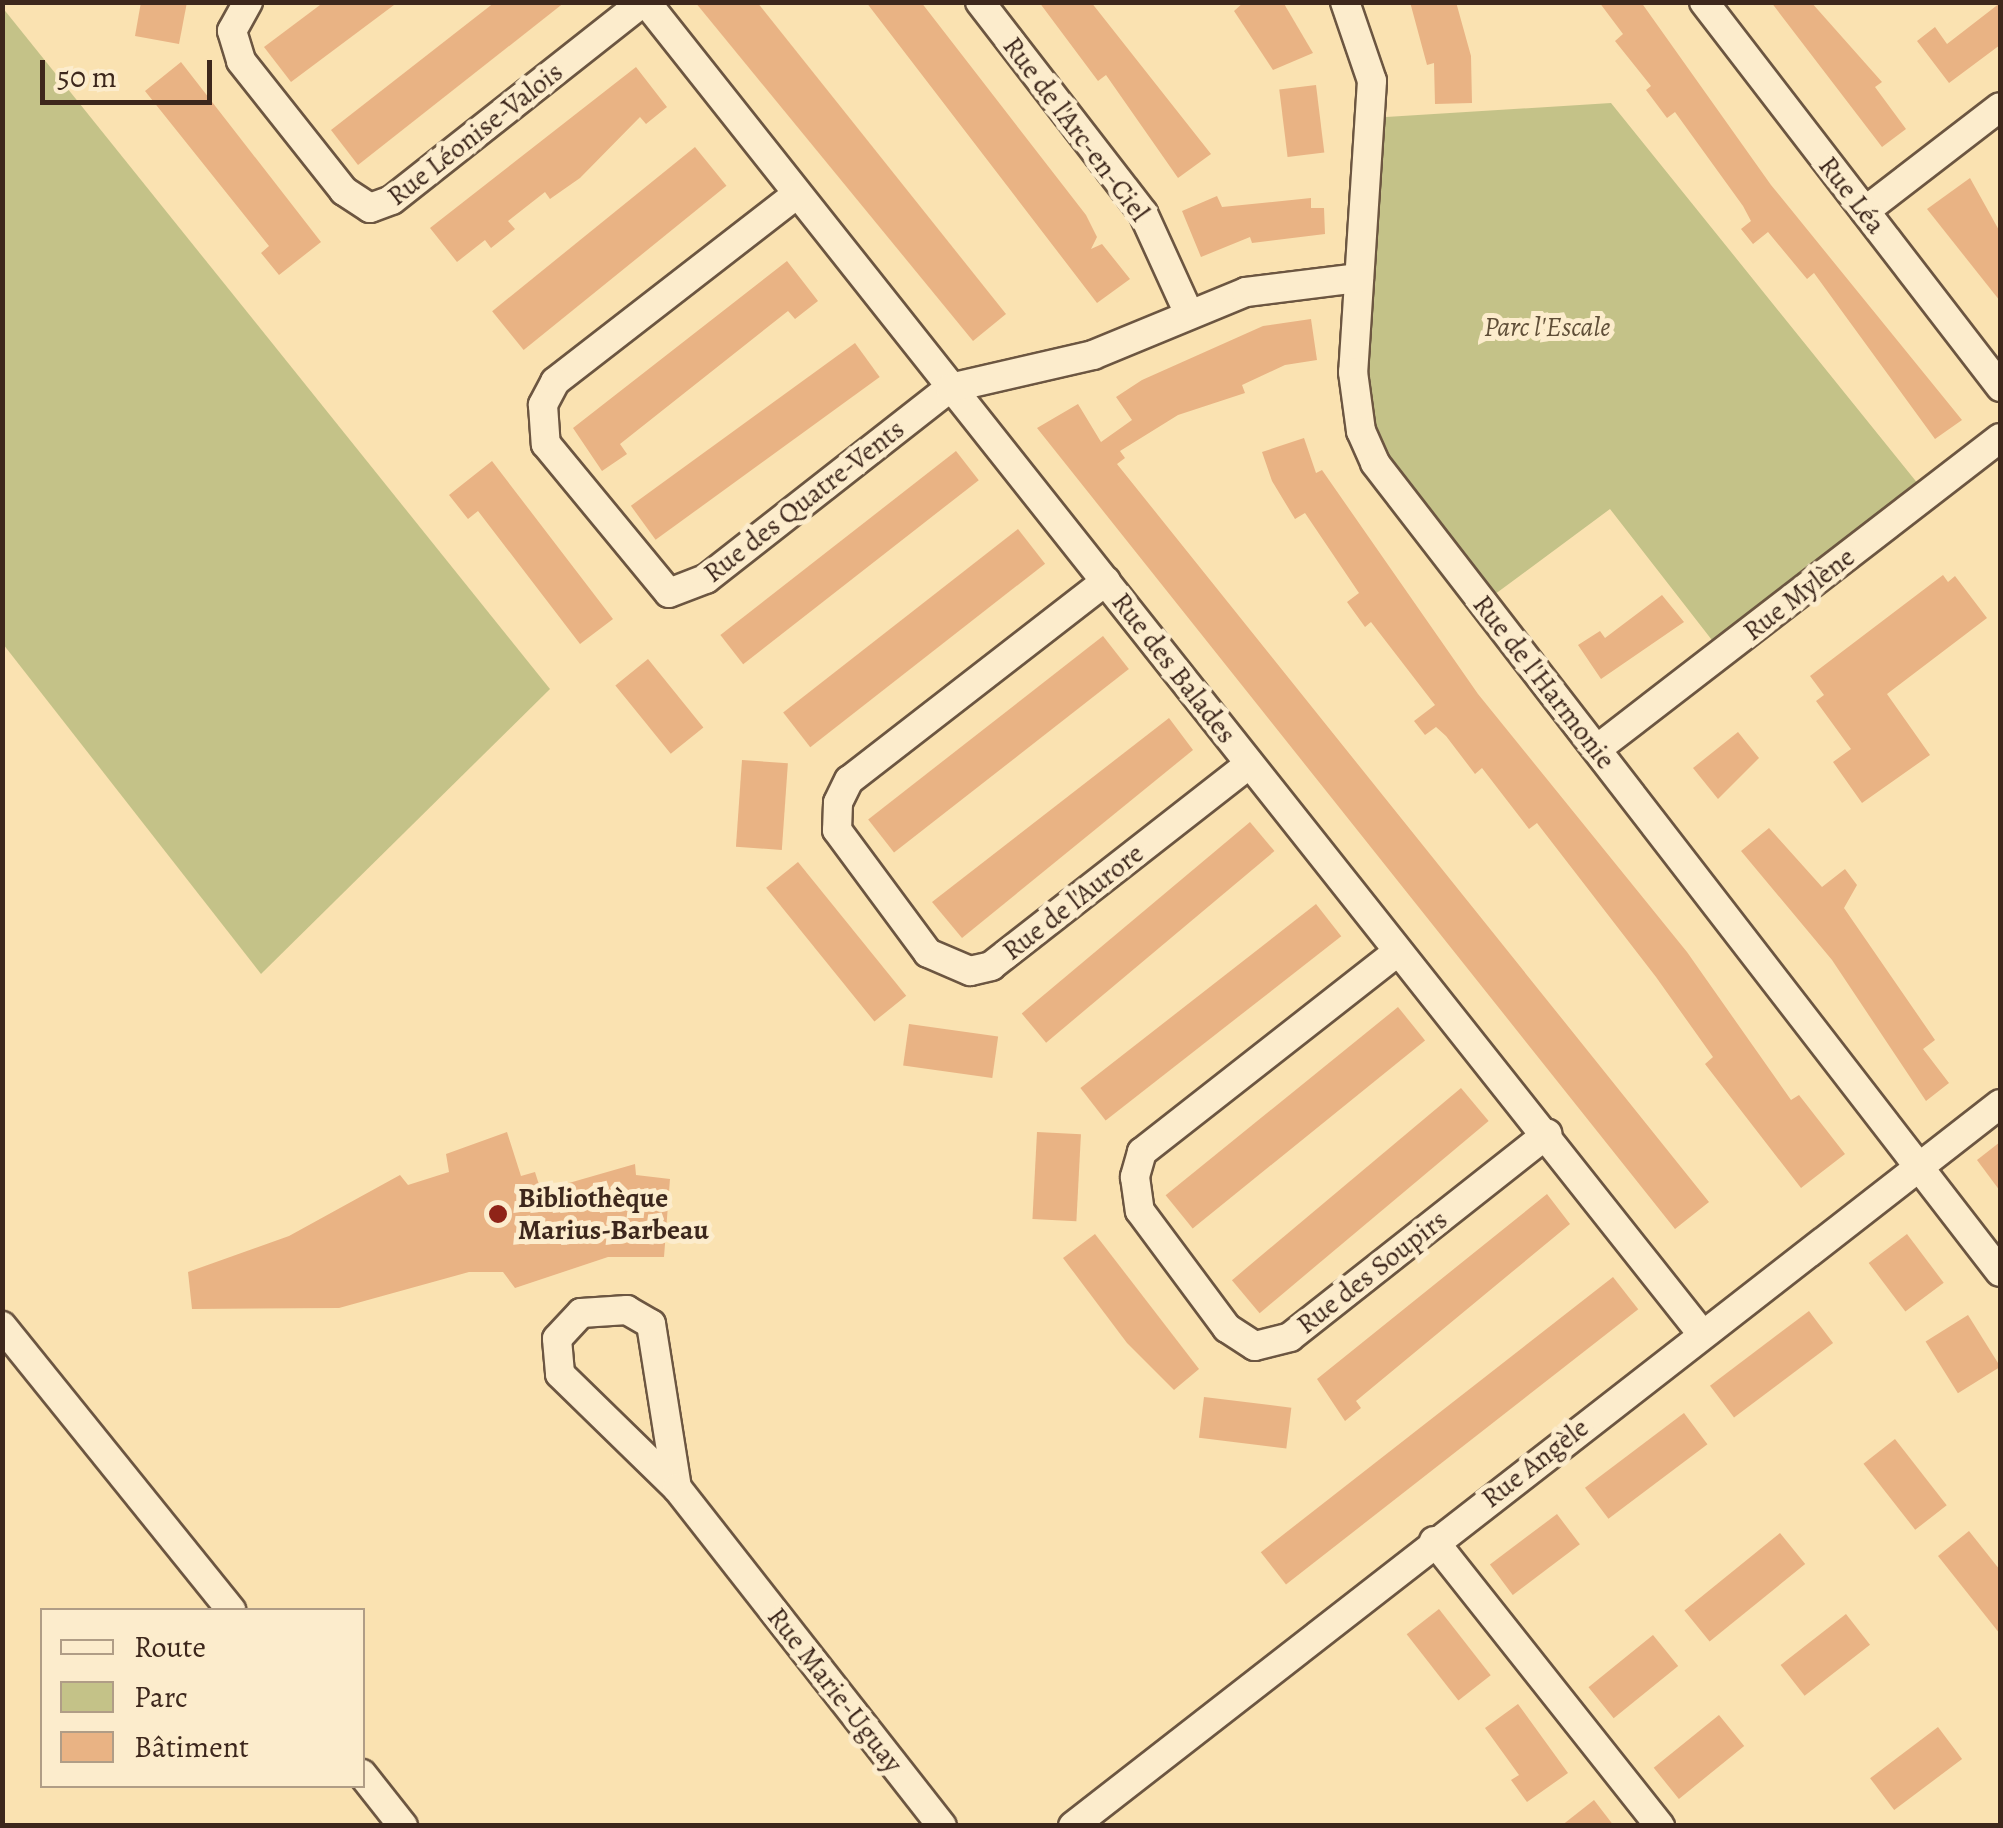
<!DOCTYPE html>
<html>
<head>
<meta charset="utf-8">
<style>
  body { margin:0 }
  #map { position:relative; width:2003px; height:1828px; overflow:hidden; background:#fae2b1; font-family:Alegreya,serif }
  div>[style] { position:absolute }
  .green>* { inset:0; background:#c4c288 }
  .building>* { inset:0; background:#e9b384; transform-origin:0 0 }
  .roads { filter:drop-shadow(2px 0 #6c5641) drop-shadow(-2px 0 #6c5641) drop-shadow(0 2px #6c5641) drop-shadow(0 -2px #6c5641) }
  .minor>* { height:28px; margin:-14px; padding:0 14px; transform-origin:14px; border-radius:14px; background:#fceccc }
  .dots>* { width:28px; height:28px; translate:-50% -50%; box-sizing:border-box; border:5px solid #fceccc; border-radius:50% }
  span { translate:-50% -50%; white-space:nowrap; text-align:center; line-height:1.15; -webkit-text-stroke:10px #fceccc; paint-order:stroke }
  .street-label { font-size:28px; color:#3d271c }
  .park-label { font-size:28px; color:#5f4e37; font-style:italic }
  .poi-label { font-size:28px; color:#3d271c; font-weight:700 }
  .left { translate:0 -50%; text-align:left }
  .frame { position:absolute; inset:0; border:5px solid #3d271c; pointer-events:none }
  .legend { position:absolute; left:40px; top:1608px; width:325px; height:180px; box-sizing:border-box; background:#fceccc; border:2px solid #b09d86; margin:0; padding:12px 18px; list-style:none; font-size:30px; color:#3d271c }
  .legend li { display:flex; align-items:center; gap:20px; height:50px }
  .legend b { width:50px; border:2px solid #b09d86 }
  .scale { position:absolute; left:40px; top:60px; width:172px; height:45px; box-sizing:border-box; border:5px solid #3d271c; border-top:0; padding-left:12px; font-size:30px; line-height:35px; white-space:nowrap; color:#3d271c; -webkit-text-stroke:8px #fceccc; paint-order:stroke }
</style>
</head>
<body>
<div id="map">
  <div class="green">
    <i style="clip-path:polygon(2px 7px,550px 689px,261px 974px,3px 644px)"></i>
    <i style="clip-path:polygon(1611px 103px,1927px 495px,1722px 653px,1610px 509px,1483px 603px,1361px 431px,1370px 118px)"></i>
  </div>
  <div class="building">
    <i style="clip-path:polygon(141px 2px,187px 2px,179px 44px,135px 36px)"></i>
    <i style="clip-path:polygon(324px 2px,398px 2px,291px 82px,264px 47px)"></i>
    <i style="clip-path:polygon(495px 2px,565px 2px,358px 165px,331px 130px)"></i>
    <i style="clip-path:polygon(695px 2px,757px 2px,1006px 314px,973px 341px)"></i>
    <i style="clip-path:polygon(866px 2px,921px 2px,1086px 215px,1097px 237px,1091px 249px,1102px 244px,1130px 279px,1097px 303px)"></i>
    <i style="clip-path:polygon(1039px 2px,1091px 2px,1211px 154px,1178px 178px,1106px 75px,1098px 81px)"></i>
    <i style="clip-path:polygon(1244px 2px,1283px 2px,1313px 53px,1273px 70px,1234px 11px)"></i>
    <i style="clip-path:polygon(1410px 2px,1456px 2px,1471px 56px,1472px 103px,1435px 104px,1434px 63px,1427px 65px)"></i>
    <i style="clip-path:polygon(1599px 2px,1641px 2px,1771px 185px,1962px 420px,1935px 439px,1814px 273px,1807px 279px,1768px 232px,1753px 244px,1741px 229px,1751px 221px,1743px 206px,1675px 112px,1667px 118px,1646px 90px,1651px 86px,1615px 41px,1623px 34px)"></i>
    <i style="clip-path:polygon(1771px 2px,1811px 2px,1882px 82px,1875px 87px,1906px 129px,1882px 147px)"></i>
    <i style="clip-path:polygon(2000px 3px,2000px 45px,1949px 83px,1917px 41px,1935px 27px,1947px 44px)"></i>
    <i style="clip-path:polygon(181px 62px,321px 242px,279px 275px,261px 253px,269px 246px,145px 91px)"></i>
    <i style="clip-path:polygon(636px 67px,667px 107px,646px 124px,640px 117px,580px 178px,550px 199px,545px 192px,508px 221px,515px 229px,491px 248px,485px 240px,457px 262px,430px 228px)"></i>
    <i style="left:1316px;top:85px;width:68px;height:37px;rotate:83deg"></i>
    <i style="left:695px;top:147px;width:50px;height:261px;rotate:51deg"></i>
    <i style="clip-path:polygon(1970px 178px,2000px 232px,2000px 301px,1927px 209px)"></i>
    <i style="clip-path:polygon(1217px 196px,1222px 207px,1311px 198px,1311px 208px,1324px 208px,1325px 234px,1252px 243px,1250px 237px,1201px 257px,1182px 211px)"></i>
    <i style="clip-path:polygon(787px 261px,818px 301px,795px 319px,788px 311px,620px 444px,627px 454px,602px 471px,573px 428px)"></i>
    <i style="clip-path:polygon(1311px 319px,1317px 360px,1285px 365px,1242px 385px,1245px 393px,1178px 415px,1120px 451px,1125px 458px,1117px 464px,1709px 1202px,1675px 1229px,1037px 428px,1078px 404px,1101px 442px,1132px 420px,1116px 397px,1142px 380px,1263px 326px)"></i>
    <i style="left:855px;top:343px;width:42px;height:277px;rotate:54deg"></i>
    <i style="clip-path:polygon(1304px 438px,1316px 473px,1322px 470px,1478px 694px,1687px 952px,1791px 1100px,1799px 1095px,1845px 1154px,1801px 1188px,1705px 1064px,1713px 1057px,1656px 977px,1537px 823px,1529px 829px,1482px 768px,1475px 774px,1446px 736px,1436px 727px,1425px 735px,1414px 721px,1435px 705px,1371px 622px,1365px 627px,1347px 602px,1359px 593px,1305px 513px,1295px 519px,1272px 481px,1262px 452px)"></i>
    <i style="left:956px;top:451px;width:37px;height:299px;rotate:52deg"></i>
    <i style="clip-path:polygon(492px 461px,613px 619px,580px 644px,478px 511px,468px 519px,449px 495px)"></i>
    <i style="left:1018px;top:529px;width:44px;height:298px;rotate:52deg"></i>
    <i style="clip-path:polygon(1943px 575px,1948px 582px,1955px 576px,1987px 618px,1887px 694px,1930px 755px,1862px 803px,1833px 762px,1851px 749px,1816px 701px,1824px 695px,1810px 676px)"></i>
    <i style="clip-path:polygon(1662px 595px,1684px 622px,1601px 679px,1578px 645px,1600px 631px,1605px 638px)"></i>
    <i style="left:1103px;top:636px;width:42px;height:298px;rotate:52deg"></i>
    <i style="left:648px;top:659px;width:88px;height:42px;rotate:51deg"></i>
    <i style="clip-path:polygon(1169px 718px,1193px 750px,962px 938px,932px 902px)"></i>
    <i style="clip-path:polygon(1738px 732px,1759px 758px,1718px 799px,1693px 768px)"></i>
    <i style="left:742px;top:760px;width:46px;height:87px;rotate:4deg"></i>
    <i style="left:1250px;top:822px;width:38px;height:298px;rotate:50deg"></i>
    <i style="clip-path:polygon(1769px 828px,1822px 887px,1845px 869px,1857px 885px,1844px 908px,1935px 1040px,1923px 1049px,1949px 1083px,1926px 1101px,1832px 960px,1741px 851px)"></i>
    <i style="left:798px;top:862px;width:172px;height:41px;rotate:51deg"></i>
    <i style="left:1316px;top:904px;width:41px;height:299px;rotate:52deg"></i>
    <i style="left:1398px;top:1007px;width:43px;height:299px;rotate:51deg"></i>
    <i style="left:909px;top:1024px;width:90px;height:42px;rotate:8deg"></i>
    <i style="left:1461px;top:1088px;width:43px;height:299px;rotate:50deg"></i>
    <i style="clip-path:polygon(507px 1132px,521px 1176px,535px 1172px,541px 1191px,635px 1164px,636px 1175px,670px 1179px,664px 1257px,608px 1257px,515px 1288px,503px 1272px,469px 1272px,339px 1308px,192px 1309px,188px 1272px,289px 1236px,400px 1175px,408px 1185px,449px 1172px,446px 1154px)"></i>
    <i style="left:1037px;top:1132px;width:44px;height:87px;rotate:3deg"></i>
    <i style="clip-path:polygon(2000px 1142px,2000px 1191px,1977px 1160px)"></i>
    <i style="clip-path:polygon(1547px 1194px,1570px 1224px,1356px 1401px,1361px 1408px,1345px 1421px,1317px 1379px)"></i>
    <i style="clip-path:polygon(1095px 1234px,1199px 1369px,1174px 1390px,1127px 1343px,1063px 1258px)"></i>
    <i style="left:1907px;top:1234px;width:61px;height:48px;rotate:53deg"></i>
    <i style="left:1613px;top:1277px;width:41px;height:447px;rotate:52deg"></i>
    <i style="left:1809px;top:1311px;width:40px;height:124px;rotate:53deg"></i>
    <i style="left:1968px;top:1315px;width:61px;height:50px;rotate:58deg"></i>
    <i style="left:1204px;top:1397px;width:88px;height:41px;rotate:7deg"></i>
    <i style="left:1684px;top:1413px;width:39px;height:124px;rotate:53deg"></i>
    <i style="left:1895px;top:1439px;width:84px;height:40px;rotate:52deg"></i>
    <i style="left:1557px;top:1514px;width:38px;height:84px;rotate:53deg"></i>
    <i style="clip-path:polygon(1969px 1531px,2000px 1570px,2000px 1634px,1938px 1556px)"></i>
    <i style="left:1780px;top:1533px;width:40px;height:123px;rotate:51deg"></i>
    <i style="left:1439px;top:1609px;width:84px;height:41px;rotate:52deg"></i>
    <i style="left:1846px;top:1614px;width:39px;height:83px;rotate:52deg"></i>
    <i style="left:1653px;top:1635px;width:40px;height:83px;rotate:51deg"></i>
    <i style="clip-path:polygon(1518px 1704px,1568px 1773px,1527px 1802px,1511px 1780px,1519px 1775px,1485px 1728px)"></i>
    <i style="left:1719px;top:1715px;width:40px;height:84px;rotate:51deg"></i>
    <i style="left:1938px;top:1727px;width:40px;height:85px;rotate:53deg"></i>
    <i style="clip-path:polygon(1594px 1800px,1614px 1826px,1561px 1826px)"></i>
  </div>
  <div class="roads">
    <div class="minor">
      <i style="left:248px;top:2px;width:33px;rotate:119deg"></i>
      <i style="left:232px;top:31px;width:31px;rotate:73deg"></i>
      <i style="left:241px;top:61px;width:166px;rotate:51.6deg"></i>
      <i style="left:344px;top:191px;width:31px;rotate:33deg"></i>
      <i style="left:370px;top:208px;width:23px;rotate:-20deg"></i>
      <i style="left:392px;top:200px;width:320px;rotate:-38.3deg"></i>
      <i style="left:646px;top:2px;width:1700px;rotate:51.59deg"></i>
      <i style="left:980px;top:2px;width:267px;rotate:52.3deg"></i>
      <i style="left:1143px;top:213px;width:111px;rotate:65.5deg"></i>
      <i style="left:1345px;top:2px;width:83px;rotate:71.1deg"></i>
      <i style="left:1372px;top:81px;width:292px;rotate:93.7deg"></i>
      <i style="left:1353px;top:372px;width:60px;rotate:82.3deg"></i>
      <i style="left:1361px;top:431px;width:35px;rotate:66deg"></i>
      <i style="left:1375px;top:463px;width:1022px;rotate:52.31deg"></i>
      <i style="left:1704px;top:2px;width:486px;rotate:52.4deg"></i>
      <i style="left:797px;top:194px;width:306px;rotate:142.2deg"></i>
      <i style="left:555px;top:382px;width:26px;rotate:118deg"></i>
      <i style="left:543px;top:405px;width:39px;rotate:86deg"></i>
      <i style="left:546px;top:444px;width:193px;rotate:50.5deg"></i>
      <i style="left:669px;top:593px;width:40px;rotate:-21deg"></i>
      <i style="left:706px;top:579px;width:310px;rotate:-38.1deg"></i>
      <i style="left:950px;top:388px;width:147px;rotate:-13deg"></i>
      <i style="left:1093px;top:355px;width:165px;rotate:-22.4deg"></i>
      <i style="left:1246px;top:292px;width:114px;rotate:-7.1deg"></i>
      <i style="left:1865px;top:211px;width:170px;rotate:-37.6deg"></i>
      <i style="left:1106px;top:581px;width:325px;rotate:142.2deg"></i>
      <i style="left:849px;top:780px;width:25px;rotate:116deg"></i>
      <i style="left:838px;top:803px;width:27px;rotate:92deg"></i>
      <i style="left:837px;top:830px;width:153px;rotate:53.5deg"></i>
      <i style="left:928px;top:953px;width:46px;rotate:23.2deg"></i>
      <i style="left:970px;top:971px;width:22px;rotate:-13deg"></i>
      <i style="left:991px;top:966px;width:328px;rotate:-38deg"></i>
      <i style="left:1597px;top:749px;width:509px;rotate:-37.66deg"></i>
      <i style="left:1396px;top:953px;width:323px;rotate:141.9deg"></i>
      <i style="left:1142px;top:1152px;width:26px;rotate:106deg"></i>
      <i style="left:1135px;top:1177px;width:34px;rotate:82deg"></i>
      <i style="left:1140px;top:1211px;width:146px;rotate:53.4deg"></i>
      <i style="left:1227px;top:1328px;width:33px;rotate:33deg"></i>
      <i style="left:1255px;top:1346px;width:36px;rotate:-14deg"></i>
      <i style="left:1290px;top:1337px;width:328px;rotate:-38.3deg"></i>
      <i style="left:2px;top:1326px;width:365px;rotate:51.1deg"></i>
      <i style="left:677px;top:1488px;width:166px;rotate:-99deg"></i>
      <i style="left:651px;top:1324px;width:28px;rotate:-150deg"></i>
      <i style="left:627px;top:1310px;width:46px;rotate:176.3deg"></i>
      <i style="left:581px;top:1313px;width:35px;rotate:133deg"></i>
      <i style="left:557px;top:1339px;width:35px;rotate:85deg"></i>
      <i style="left:560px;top:1374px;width:163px;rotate:44.3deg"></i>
      <i style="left:677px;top:1488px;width:429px;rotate:51.9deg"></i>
      <i style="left:1434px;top:1541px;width:364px;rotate:51.6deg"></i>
      <i style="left:362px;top:1774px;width:66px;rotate:51.7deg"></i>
      <i style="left:1073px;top:1826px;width:1175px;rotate:-37.91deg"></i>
    </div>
  </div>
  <div class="dots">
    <i style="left:498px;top:1214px;background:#8f2418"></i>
  </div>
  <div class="street-label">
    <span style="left:1076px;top:129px;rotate:53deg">Rue de l'Arc-en-Ciel</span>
    <span style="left:475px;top:134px;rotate:-38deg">Rue Léonise-Valois</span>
    <span style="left:1852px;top:195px;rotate:52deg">Rue Léa</span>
    <span style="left:804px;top:501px;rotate:-38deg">Rue des Quatre-Vents</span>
    <span style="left:1799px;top:594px;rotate:-38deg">Rue Mylène</span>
    <span style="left:1174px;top:668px;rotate:52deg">Rue des Balades</span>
    <span style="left:1544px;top:682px;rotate:52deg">Rue de l'Harmonie</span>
    <span style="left:1073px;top:902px;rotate:-38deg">Rue de l'Aurore</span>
    <span style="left:1372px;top:1272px;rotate:-38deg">Rue des Soupirs</span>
    <span style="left:1535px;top:1463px;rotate:-38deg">Rue Angèle</span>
    <span style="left:835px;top:1690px;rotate:52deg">Rue Marie-Uguay</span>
  </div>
  <div class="park-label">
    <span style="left:1547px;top:327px">Parc l'Escale</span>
  </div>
  <div class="poi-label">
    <span class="left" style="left:518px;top:1214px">Bibliothèque<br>Marius-Barbeau</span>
  </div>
  <div class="frame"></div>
  <ul class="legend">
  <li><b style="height:12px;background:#fceccc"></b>Route</li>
  <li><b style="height:28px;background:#c4c288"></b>Parc</li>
  <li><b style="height:28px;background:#e9b384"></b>Bâtiment</li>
  </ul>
  <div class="scale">50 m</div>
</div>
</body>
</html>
